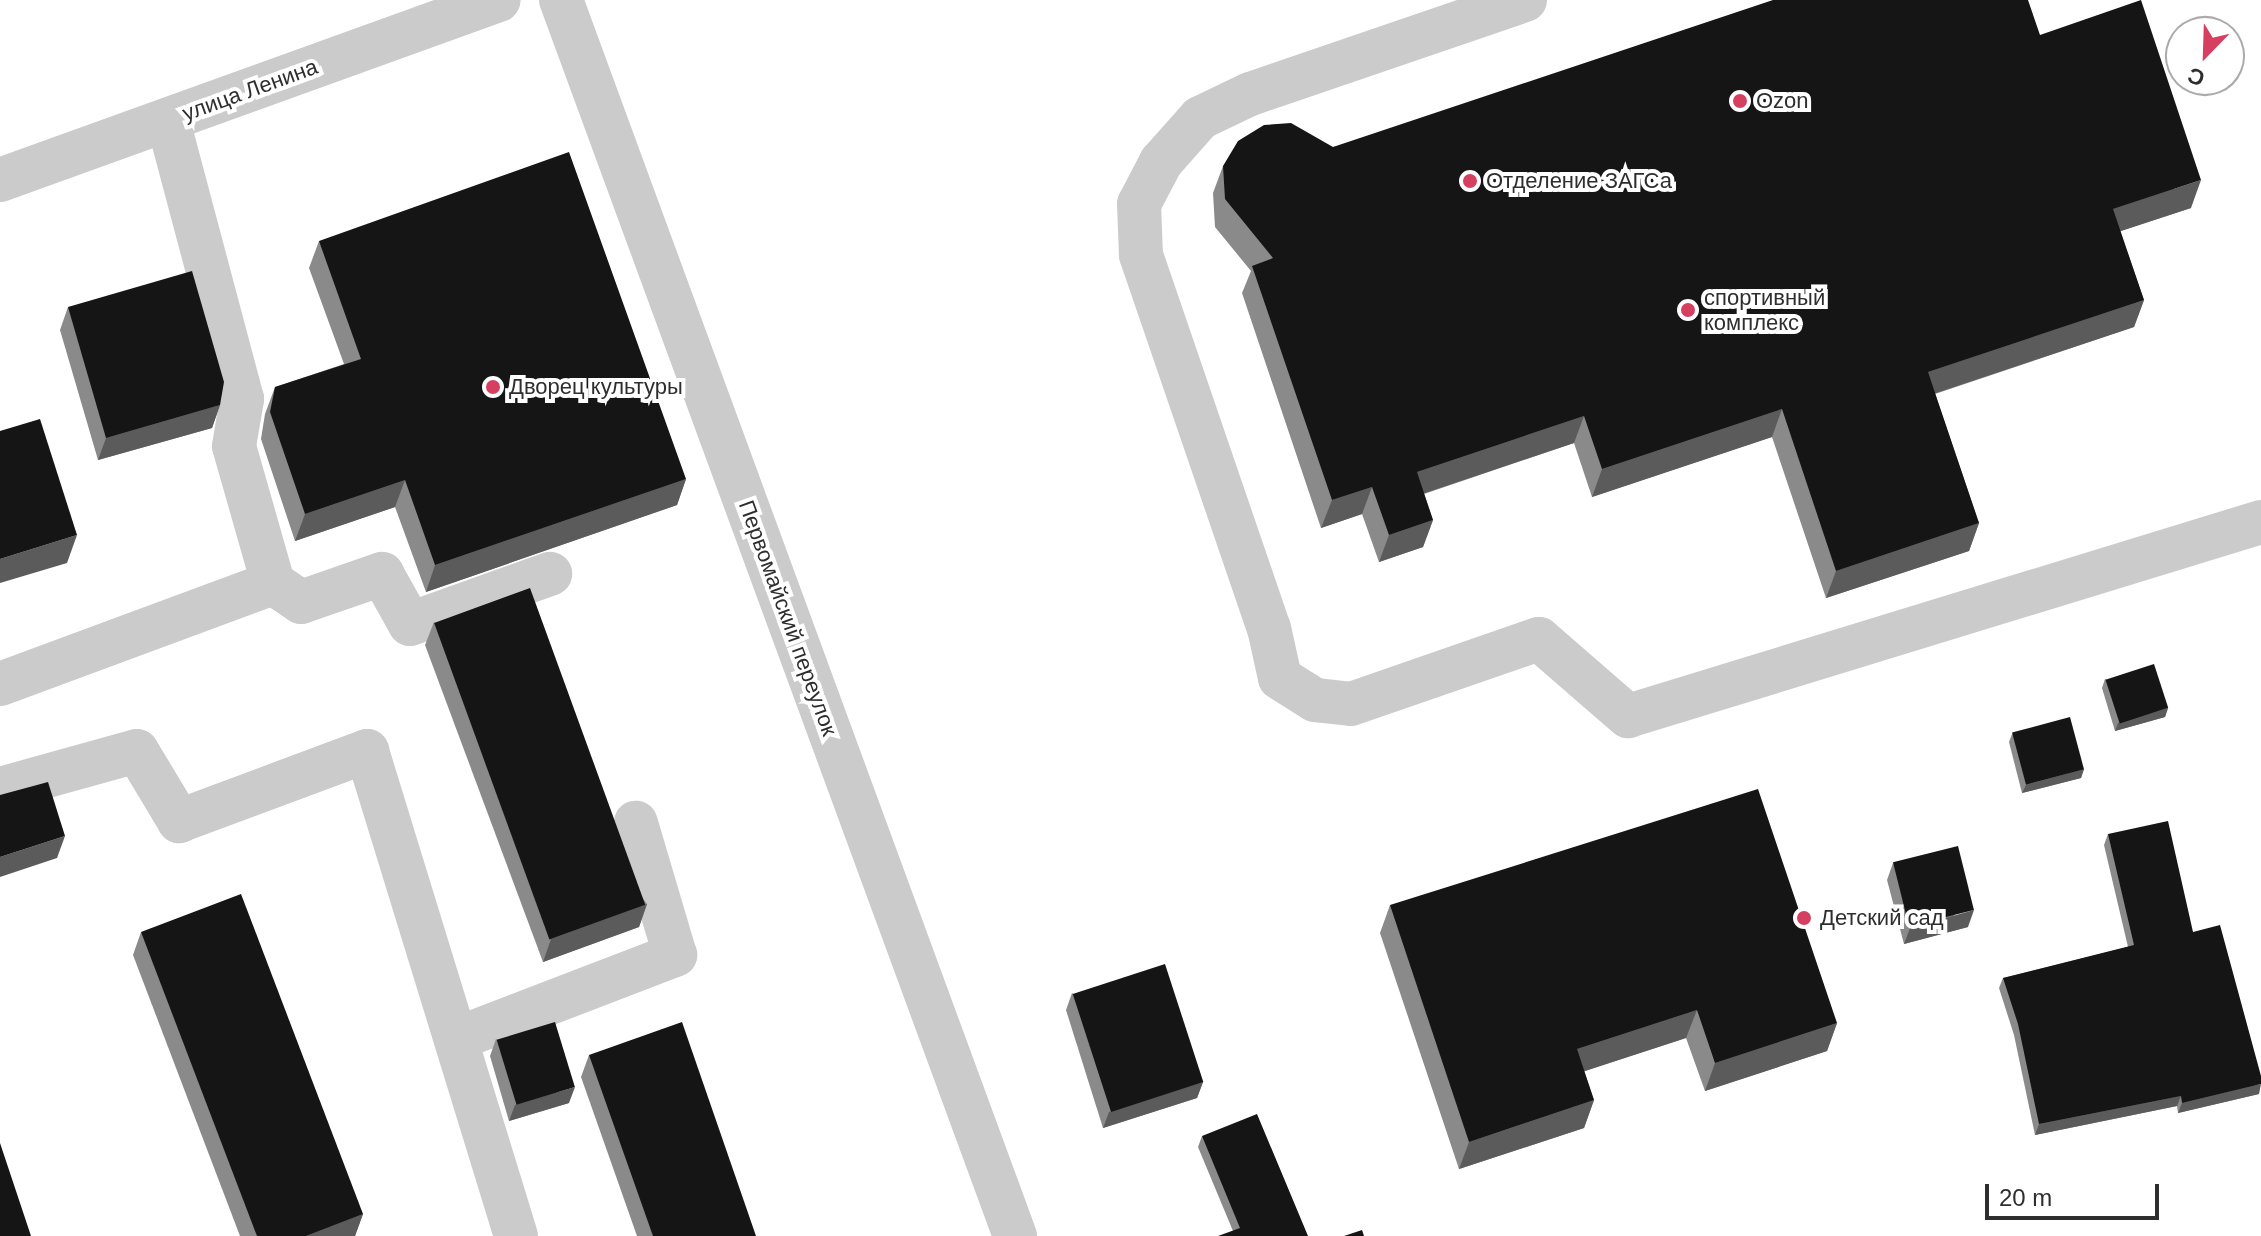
<!DOCTYPE html>
<html>
<head>
<meta charset="utf-8">
<style>
  body { margin:0 }
  #map { position:relative; width:2261px; height:1236px; overflow:hidden; background:#fff; font-family:Helvetica,sans-serif }
  div>[style] { position:absolute }
  .minor>* { height:44px; margin:-22px; padding:0 22px; transform-origin:22px; border-radius:22px; background:#cbcbcb }
  .wall>* { inset:0; background:#8a8a8a }
  .shaded-wall>* { inset:0; background:#5b5b5b }
  .building>* { inset:0; background:#151515; transform-origin:0 0 }
  .dots>* { width:22px; height:22px; translate:-50% -50%; box-sizing:border-box; border:4px solid #fff; border-radius:50% }
  span { translate:-50% -50%; white-space:nowrap; text-align:center; line-height:1.15; -webkit-text-stroke:8px #fff; paint-order:stroke }
  .street-label { font-size:22px; color:#2e2e2e }
  .poi-label { font-size:22px; color:#2e2e2e }
  .left { translate:0 -50%; text-align:left }
  .north { position:absolute; left:2165px; top:16px; width:80px; height:80px; box-sizing:border-box; background:#fff; border:2px solid #ababab; border-radius:50%; rotate:203deg; font-size:22px; font-weight:700; line-height:32px; text-align:center; color:#2e2e2e }
  .north::after { content:''; display:block; margin:auto; width:28px; height:36px; background:#d54061; clip-path:polygon(50% 0,100% 100%,50% 72%,0 100%) }
  .scale { position:absolute; left:1985px; top:1184px; width:174px; height:36px; box-sizing:border-box; border:4px solid #2e2e2e; border-top:0; padding-left:10px; font-size:24px; line-height:28px; white-space:nowrap; color:#2e2e2e; -webkit-text-stroke:6px #fff; paint-order:stroke }
</style>
</head>
<body>
<div id="map">
  <div class="minor">
    <i style="left:561px;top:0;width:1317px;rotate:69.83deg"></i>
    <i style="left:1525px;top:0;width:291px;rotate:161.1deg"></i>
    <i style="left:1250px;top:94px;width:55px;rotate:154.4deg"></i>
    <i style="left:1200px;top:118px;width:59px;rotate:131.6deg"></i>
    <i style="left:1161px;top:162px;width:47px;rotate:117.6deg"></i>
    <i style="left:1139px;top:204px;width:51px;rotate:87.8deg"></i>
    <i style="left:1141px;top:255px;width:394px;rotate:71.1deg"></i>
    <i style="left:1269px;top:628px;width:51px;rotate:77.6deg"></i>
    <i style="left:1280px;top:678px;width:41px;rotate:32.2deg"></i>
    <i style="left:1315px;top:700px;width:36px;rotate:6deg"></i>
    <i style="left:1351px;top:704px;width:199px;rotate:-19.1deg"></i>
    <i style="left:1539px;top:639px;width:118px;rotate:40.9deg"></i>
    <i style="left:1628px;top:716px;width:662px;rotate:-17.04deg"></i>
    <i style="left:0;top:180px;width:530px;rotate:-19.84deg"></i>
    <i style="left:273px;top:583px;width:34px;rotate:34deg"></i>
    <i style="left:301px;top:602px;width:86px;rotate:-19.1deg"></i>
    <i style="left:382px;top:574px;width:57px;rotate:60.8deg"></i>
    <i style="left:410px;top:624px;width:149px;rotate:-19.7deg"></i>
    <i style="left:0;top:684px;width:291px;rotate:-20.3deg"></i>
    <i style="left:273px;top:583px;width:142px;rotate:-105.9deg"></i>
    <i style="left:234px;top:446px;width:48px;rotate:-80.3deg"></i>
    <i style="left:242px;top:399px;width:289px;rotate:-104.9deg"></i>
    <i style="left:0;top:789px;width:142px;rotate:-15.5deg"></i>
    <i style="left:137px;top:751px;width:82px;rotate:59deg"></i>
    <i style="left:179px;top:821px;width:201px;rotate:-20.4deg"></i>
    <i style="left:367px;top:751px;width:507px;rotate:72.92deg"></i>
    <i style="left:456px;top:1039px;width:235px;rotate:-21deg"></i>
    <i style="left:675px;top:955px;width:138px;rotate:-106.5deg"></i>
  </div>
  <div class="wall">
    <i style="clip-path:polygon(2040px 35px,2191px 208px,2120px 231px,2144px 300px,2134px 327px,1935px 394px,1979px 523px,1969px 551px,1826px 598px,1772px 437px,1592px 497px,1574px 443px,1424px 494px,1433px 520px,1423px 547px,1379px 562px,1362px 514px,1321px 528px,1242px 293px,1251px 271px,1215px 227px,1213px 193px,1223px 166px,1333px 147px)"></i>
    <i style="clip-path:polygon(319px 241px,686px 479px,677px 505px,426px 592px,395px 507px,295px 541px,261px 439px,265px 414px,275px 387px,344px 364px,309px 268px)"></i>
    <i style="clip-path:polygon(68px 307px,220px 405px,212px 428px,98px 460px,60px 330px)"></i>
    <i style="clip-path:polygon(434px 622px,647px 904px,639px 927px,543px 962px,425px 645px)"></i>
    <i style="clip-path:polygon(2105px 679px,2168px 708px,2165px 717px,2115px 731px,2102px 688px)"></i>
    <i style="clip-path:polygon(2012px 734px,2084px 769px,2081px 778px,2022px 793px,2009px 742px)"></i>
    <i style="clip-path:polygon(2108px 834px,2193px 932px,2259px 1094px,2178px 1113px,2177px 1106px,2035px 1135px,2014px 1035px,1999px 988px,2003px 978px,2128px 947px,2104px 845px)"></i>
    <i style="clip-path:polygon(1893px 863px,1968px 927px,1904px 944px,1887px 880px)"></i>
    <i style="clip-path:polygon(1390px 905px,1837px 1023px,1827px 1051px,1705px 1091px,1686px 1038px,1584px 1071px,1594px 1100px,1584px 1128px,1459px 1169px,1380px 933px)"></i>
    <i style="clip-path:polygon(141px 932px,363px 1214px,355px 1236px,240px 1236px,133px 955px)"></i>
    <i style="clip-path:polygon(1072px 993px,1203px 1082px,1197px 1098px,1103px 1128px,1066px 1010px)"></i>
    <i style="clip-path:polygon(496px 1039px,569px 1103px,509px 1121px,490px 1056px)"></i>
    <i style="clip-path:polygon(589px 1055px,756px 1236px,637px 1236px,581px 1077px)"></i>
    <i style="clip-path:polygon(1202px 1136px,1308px 1236px,1233px 1231px,1198px 1147px)"></i>
  </div>
  <div class="shaded-wall">
    <i style="clip-path:polygon(2201px 180px,2191px 208px,2103px 237px,2113px 209px)"></i>
    <i style="clip-path:polygon(2144px 300px,2134px 327px,1918px 399px,1928px 372px)"></i>
    <i style="clip-path:polygon(220px 405px,212px 428px,98px 460px,106px 438px)"></i>
    <i style="clip-path:polygon(1782px 409px,1772px 437px,1592px 497px,1602px 469px)"></i>
    <i style="clip-path:polygon(1584px 416px,1574px 443px,1407px 499px,1417px 472px)"></i>
    <i style="clip-path:polygon(686px 479px,677px 505px,426px 592px,435px 565px)"></i>
    <i style="clip-path:polygon(405px 480px,395px 507px,295px 541px,305px 514px)"></i>
    <i style="clip-path:polygon(1372px 487px,1362px 514px,1321px 528px,1332px 500px)"></i>
    <i style="clip-path:polygon(1433px 520px,1423px 547px,1379px 562px,1389px 535px)"></i>
    <i style="clip-path:polygon(1979px 523px,1969px 551px,1826px 598px,1836px 571px)"></i>
    <i style="clip-path:polygon(77px 535px,67px 563px,0 583px,0 559px)"></i>
    <i style="clip-path:polygon(2168px 708px,2165px 717px,2115px 731px,2118px 723px)"></i>
    <i style="clip-path:polygon(2084px 769px,2081px 778px,2022px 793px,2026px 785px)"></i>
    <i style="clip-path:polygon(65px 836px,57px 858px,0 877px,0 857px)"></i>
    <i style="clip-path:polygon(647px 904px,639px 927px,543px 962px,551px 939px)"></i>
    <i style="clip-path:polygon(1974px 910px,1968px 927px,1904px 944px,1910px 928px)"></i>
    <i style="clip-path:polygon(1697px 1010px,1686px 1038px,1567px 1077px,1577px 1049px)"></i>
    <i style="clip-path:polygon(1837px 1023px,1827px 1051px,1705px 1091px,1715px 1063px)"></i>
    <i style="clip-path:polygon(1203px 1082px,1197px 1098px,1103px 1128px,1109px 1112px)"></i>
    <i style="clip-path:polygon(2261px 1084px,2259px 1094px,2178px 1113px,2182px 1103px)"></i>
    <i style="clip-path:polygon(575px 1087px,569px 1103px,509px 1121px,515px 1105px)"></i>
    <i style="clip-path:polygon(2181px 1096px,2177px 1106px,2035px 1135px,2039px 1124px)"></i>
    <i style="clip-path:polygon(1594px 1100px,1584px 1128px,1459px 1169px,1469px 1142px)"></i>
    <i style="clip-path:polygon(363px 1214px,355px 1236px,306px 1236px)"></i>
  </div>
  <div class="building">
    <i style="clip-path:polygon(1773px 0,2028px 0,2040px 35px,2141px 0,2201px 180px,2113px 209px,2144px 300px,1928px 372px,1979px 523px,1836px 571px,1782px 409px,1602px 469px,1584px 416px,1417px 472px,1433px 520px,1389px 535px,1372px 487px,1332px 500px,1252px 266px,1273px 258px,1225px 199px,1223px 166px,1238px 141px,1264px 125px,1291px 123px,1333px 147px)"></i>
    <i style="clip-path:polygon(569px 152px,686px 479px,435px 565px,405px 480px,305px 514px,270px 412px,275px 387px,361px 359px,319px 241px)"></i>
    <i style="clip-path:polygon(192px 271px,224px 382px,220px 405px,106px 438px,68px 307px)"></i>
    <i style="clip-path:polygon(40px 419px,77px 535px,0 559px,0 431px)"></i>
    <i style="left:530px;top:588px;width:337px;height:102px;rotate:70deg"></i>
    <i style="left:2154px;top:664px;width:46px;height:51px;rotate:72deg"></i>
    <i style="left:2070px;top:717px;width:54px;height:60px;rotate:75deg"></i>
    <i style="clip-path:polygon(48px 782px,65px 836px,0 857px,0 795px)"></i>
    <i style="clip-path:polygon(1758px 789px,1837px 1023px,1715px 1063px,1697px 1010px,1577px 1049px,1594px 1100px,1469px 1142px,1390px 905px)"></i>
    <i style="clip-path:polygon(2168px 821px,2193px 932px,2220px 925px,2261px 1076px,2261px 1084px,2182px 1103px,2181px 1096px,2039px 1124px,2018px 1024px,2003px 978px,2134px 945px,2108px 834px)"></i>
    <i style="left:1958px;top:846px;width:66px;height:67px;rotate:76deg"></i>
    <i style="clip-path:polygon(241px 894px,363px 1214px,306px 1236px,257px 1236px,141px 932px)"></i>
    <i style="left:1165px;top:964px;width:124px;height:97px;rotate:72deg"></i>
    <i style="left:555px;top:1022px;width:68px;height:61px;rotate:73deg"></i>
    <i style="clip-path:polygon(682px 1022px,756px 1236px,653px 1236px,589px 1055px)"></i>
    <i style="clip-path:polygon(1257px 1114px,1308px 1236px,1218px 1236px,1240px 1228px,1202px 1136px)"></i>
    <i style="clip-path:polygon(0 1143px,31px 1236px,0 1236px)"></i>
    <i style="clip-path:polygon(1362px 1230px,1364px 1236px,1344px 1236px)"></i>
  </div>
  <div class="dots">
    <i style="left:1740px;top:101px;background:#d54061"></i>
    <i style="left:1470px;top:181px;background:#d54061"></i>
    <i style="left:1688px;top:310px;background:#d54061"></i>
    <i style="left:493px;top:387px;background:#d54061"></i>
    <i style="left:1804px;top:918px;background:#d54061"></i>
  </div>
  <div class="street-label">
    <span style="left:250px;top:90px;rotate:-20deg">улица Ленина</span>
    <span style="left:788px;top:618px;rotate:70deg">Первомайский переулок</span>
  </div>
  <div class="poi-label">
    <span class="left" style="left:1756px;top:101px">Ozon</span>
    <span class="left" style="left:1486px;top:181px">Отделение ЗАГСа</span>
    <span class="left" style="left:1704px;top:310px">спортивный<br>комплекс</span>
    <span class="left" style="left:509px;top:387px">Дворец культуры</span>
    <span class="left" style="left:1820px;top:918px">Детский сад</span>
  </div>
  <div class="north">С</div>
  <div class="scale">20 m</div>
</div>
</body>
</html>
